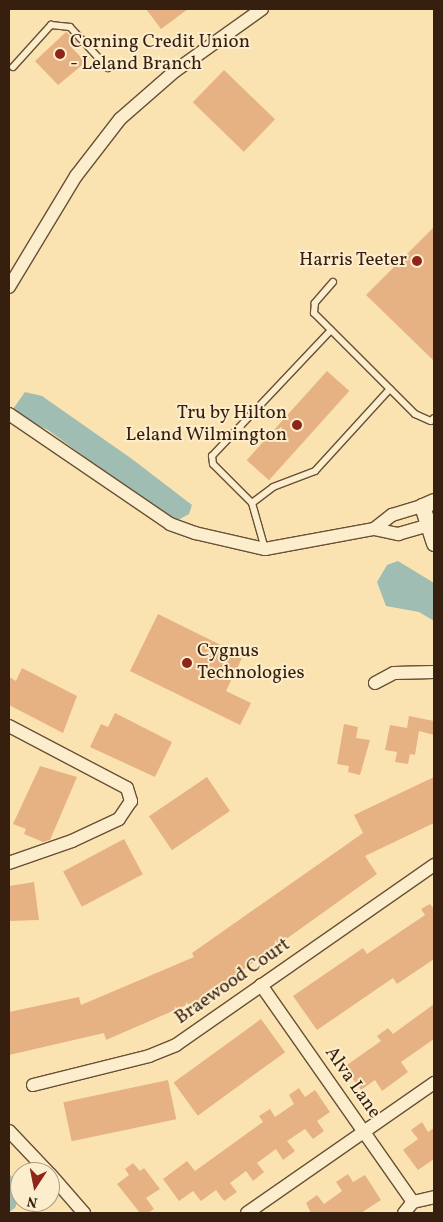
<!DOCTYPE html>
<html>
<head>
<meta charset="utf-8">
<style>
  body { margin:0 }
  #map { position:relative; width:443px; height:1222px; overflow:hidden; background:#fbe3b1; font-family:Vollkorn,serif }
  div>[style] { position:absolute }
  .water>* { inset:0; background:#a0bdb3 }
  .building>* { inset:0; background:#e6b284; transform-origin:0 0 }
  .roads { filter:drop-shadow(1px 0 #685038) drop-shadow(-1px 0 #685038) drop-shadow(0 1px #685038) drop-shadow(0 -1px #685038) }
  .service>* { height:6px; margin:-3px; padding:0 3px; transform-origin:3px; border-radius:3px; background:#fcedcc }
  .minor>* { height:12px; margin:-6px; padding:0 6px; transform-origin:6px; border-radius:6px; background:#fcedcc }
  .tertiary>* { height:15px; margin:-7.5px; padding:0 7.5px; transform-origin:7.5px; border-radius:7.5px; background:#fcedcc }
  .dots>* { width:14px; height:14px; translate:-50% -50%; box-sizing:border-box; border:2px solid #fcedcc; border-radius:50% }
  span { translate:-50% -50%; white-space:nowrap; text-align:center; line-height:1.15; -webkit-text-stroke:4px #fcedcc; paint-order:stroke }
  .poi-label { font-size:19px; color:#371f10 }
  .left { translate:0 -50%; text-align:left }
  .right { translate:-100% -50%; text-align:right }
  .street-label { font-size:19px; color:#371f10 }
  .frame { position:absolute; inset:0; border:10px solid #371f10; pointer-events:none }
  .north { position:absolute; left:10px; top:1162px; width:50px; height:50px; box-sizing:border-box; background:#fcedcc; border:1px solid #ad9b81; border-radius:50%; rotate:191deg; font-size:14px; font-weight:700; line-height:20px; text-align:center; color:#371f10 }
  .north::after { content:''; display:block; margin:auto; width:18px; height:22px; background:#8f2418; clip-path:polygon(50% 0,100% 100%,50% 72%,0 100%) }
</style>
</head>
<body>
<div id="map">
  <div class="water">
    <i style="clip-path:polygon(25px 392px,42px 396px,132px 459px,192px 505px,189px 514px,180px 519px,169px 519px,48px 430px,18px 416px,13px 409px)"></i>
    <i style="clip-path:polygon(398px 561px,434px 583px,434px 621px,419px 612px,386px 606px,377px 582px,387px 565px)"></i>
    <i style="clip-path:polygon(9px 1174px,19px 1185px,20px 1195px,15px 1208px,9px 1212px)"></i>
  </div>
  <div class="building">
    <i style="clip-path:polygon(146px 9px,188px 9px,161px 29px)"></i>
    <i style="clip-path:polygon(66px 32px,77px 42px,72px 48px,86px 62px,58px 85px,35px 61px)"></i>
    <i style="left:224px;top:70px;width:71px;height:45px;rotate:44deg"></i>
    <i style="clip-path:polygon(434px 227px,434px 361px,366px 295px)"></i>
    <i style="left:327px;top:371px;width:30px;height:120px;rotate:42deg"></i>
    <i style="clip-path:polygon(158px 614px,243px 656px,226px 691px,251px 703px,240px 725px,130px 671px)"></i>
    <i style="clip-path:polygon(22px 668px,77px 696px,63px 733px,9px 705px,9px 677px,16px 681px)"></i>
    <i style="clip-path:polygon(115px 713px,172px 742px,155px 777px,90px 747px,101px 724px,108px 727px)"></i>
    <i style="clip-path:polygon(409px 716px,434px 721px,434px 735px,419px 731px,415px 755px,410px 754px,408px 764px,395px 762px,397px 752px,385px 750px,390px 725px,407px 728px)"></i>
    <i style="clip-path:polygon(344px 724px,358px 727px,356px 738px,370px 740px,360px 775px,348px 772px,349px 766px,337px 764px)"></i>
    <i style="clip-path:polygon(40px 766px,77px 777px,50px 840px,43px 842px,24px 834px,26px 829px,13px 824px)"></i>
    <i style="left:207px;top:777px;width:41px;height:70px;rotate:56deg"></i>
    <i style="clip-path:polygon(434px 777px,434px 823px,365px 856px,377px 874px,205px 997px,106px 1040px,104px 1033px,9px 1055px,9px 1012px,79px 997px,81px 1005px,194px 957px,192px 953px,363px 833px,354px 815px)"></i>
    <i style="left:124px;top:839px;width:40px;height:69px;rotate:62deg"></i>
    <i style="clip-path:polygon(34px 882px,39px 920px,9px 921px,9px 886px)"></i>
    <i style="clip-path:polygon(430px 904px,434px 909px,434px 959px,397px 984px,393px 978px,317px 1030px,293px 996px,363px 948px,367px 954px,425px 915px,421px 909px)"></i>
    <i style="clip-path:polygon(434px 1004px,434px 1039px,401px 1062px,408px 1072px,382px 1091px,375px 1080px,361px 1090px,344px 1067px,381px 1041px,377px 1036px,388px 1028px,393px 1034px)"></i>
    <i style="left:261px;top:1019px;width:41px;height:108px;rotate:54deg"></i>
    <i style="left:168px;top:1080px;width:40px;height:107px;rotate:78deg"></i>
    <i style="clip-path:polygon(299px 1088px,305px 1097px,315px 1090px,330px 1112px,317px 1121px,324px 1131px,313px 1139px,305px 1129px,287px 1141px,295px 1151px,283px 1160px,276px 1149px,257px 1163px,264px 1172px,253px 1181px,246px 1171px,230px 1183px,237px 1192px,224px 1201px,216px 1190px,201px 1201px,193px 1191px,179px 1201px,163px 1179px,187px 1161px,195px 1171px,263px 1122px,259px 1116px,270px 1109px,275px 1117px,294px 1104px,289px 1095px)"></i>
    <i style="clip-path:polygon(422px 1122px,428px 1132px,434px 1128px,434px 1159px,418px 1170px,403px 1150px,418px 1139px,411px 1130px)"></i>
    <i style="clip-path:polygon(133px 1163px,140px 1171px,144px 1168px,160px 1189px,146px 1198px,154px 1209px,148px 1213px,140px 1213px,117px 1184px,129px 1175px,125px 1169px)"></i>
    <i style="clip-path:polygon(348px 1174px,353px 1182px,365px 1175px,381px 1200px,361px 1213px,311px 1213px,306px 1203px,317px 1195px,324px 1204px,342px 1191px,336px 1182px)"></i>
  </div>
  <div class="roads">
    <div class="service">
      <i style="left:13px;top:67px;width:57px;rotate:-47.9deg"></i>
      <i style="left:51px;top:25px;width:19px;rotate:6deg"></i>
      <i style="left:70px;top:27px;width:56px;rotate:47.2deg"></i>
      <i style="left:333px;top:282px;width:28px;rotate:131deg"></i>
      <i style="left:315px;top:303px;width:10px;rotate:96deg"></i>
      <i style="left:314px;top:313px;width:143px;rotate:45deg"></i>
      <i style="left:415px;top:414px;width:17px;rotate:24deg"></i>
      <i style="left:431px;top:421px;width:4px;rotate:-45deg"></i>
      <i style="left:252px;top:503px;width:26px;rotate:-37deg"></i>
      <i style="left:273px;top:487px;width:45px;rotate:-20.9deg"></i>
      <i style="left:315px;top:471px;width:111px;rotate:-47.6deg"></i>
      <i style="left:265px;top:549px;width:48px;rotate:-105.8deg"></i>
      <i style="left:252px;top:503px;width:55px;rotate:-135deg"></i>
      <i style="left:213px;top:464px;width:8px;rotate:-97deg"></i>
      <i style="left:212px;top:456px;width:173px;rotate:-46.6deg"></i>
    </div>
    <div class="minor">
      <i style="left:9px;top:287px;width:130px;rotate:-58.9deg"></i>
      <i style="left:76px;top:176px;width:72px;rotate:-52.3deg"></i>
      <i style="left:120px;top:119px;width:73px;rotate:-41.1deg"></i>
      <i style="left:175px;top:71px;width:107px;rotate:-35.5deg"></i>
      <i style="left:9px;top:414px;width:195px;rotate:34.3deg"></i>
      <i style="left:170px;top:524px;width:27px;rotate:20deg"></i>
      <i style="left:195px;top:533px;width:72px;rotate:12.9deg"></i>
      <i style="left:265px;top:549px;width:111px;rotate:-10.4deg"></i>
      <i style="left:374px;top:529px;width:25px;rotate:12deg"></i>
      <i style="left:398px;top:534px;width:29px;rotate:-16deg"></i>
      <i style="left:374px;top:529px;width:23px;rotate:-38deg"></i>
      <i style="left:392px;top:515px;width:31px;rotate:-17deg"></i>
      <i style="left:375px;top:683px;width:21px;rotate:-28deg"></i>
      <i style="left:394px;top:673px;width:40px;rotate:-1.4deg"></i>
      <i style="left:9px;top:726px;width:133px;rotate:27.7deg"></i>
      <i style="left:127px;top:788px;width:14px;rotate:73deg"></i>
      <i style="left:131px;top:801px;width:22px;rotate:124deg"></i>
      <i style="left:119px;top:819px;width:52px;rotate:154.9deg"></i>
      <i style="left:72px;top:841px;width:67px;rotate:160.8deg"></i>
      <i style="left:261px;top:985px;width:265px;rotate:55deg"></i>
      <i style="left:33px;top:1085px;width:120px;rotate:-14deg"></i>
      <i style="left:149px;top:1056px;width:29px;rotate:-22deg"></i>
      <i style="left:176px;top:1045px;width:315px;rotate:-34.9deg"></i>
      <i style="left:9px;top:1131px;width:57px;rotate:46.4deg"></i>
      <i style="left:50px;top:1174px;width:52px;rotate:48.9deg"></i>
      <i style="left:247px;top:1213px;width:228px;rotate:-34.8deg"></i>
      <i style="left:404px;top:1213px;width:14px;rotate:-51deg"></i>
      <i style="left:413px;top:1202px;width:22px;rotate:-13deg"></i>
    </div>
    <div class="tertiary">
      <i style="left:434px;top:501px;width:13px;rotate:157deg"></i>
      <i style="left:422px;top:506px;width:39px;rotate:72deg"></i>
    </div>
  </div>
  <div class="dots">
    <i style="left:60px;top:54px;background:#8f2418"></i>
    <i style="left:417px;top:261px;background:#8f2418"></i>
    <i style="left:297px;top:425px;background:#8f2418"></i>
    <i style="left:187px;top:663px;background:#8f2418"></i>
  </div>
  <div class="poi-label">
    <span class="left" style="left:70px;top:54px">Corning Credit Union<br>- Leland Branch</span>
    <span class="right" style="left:407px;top:261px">Harris Teeter</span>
    <span class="right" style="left:287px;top:425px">Tru by Hilton<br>Leland Wilmington</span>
    <span class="left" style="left:197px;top:663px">Cygnus<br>Technologies</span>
  </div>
  <div class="street-label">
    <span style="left:233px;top:982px;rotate:-35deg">Braewood Court</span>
    <span style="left:352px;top:1083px;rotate:55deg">Alva Lane</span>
  </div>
  <div class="frame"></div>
  <div class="north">N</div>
</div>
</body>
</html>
